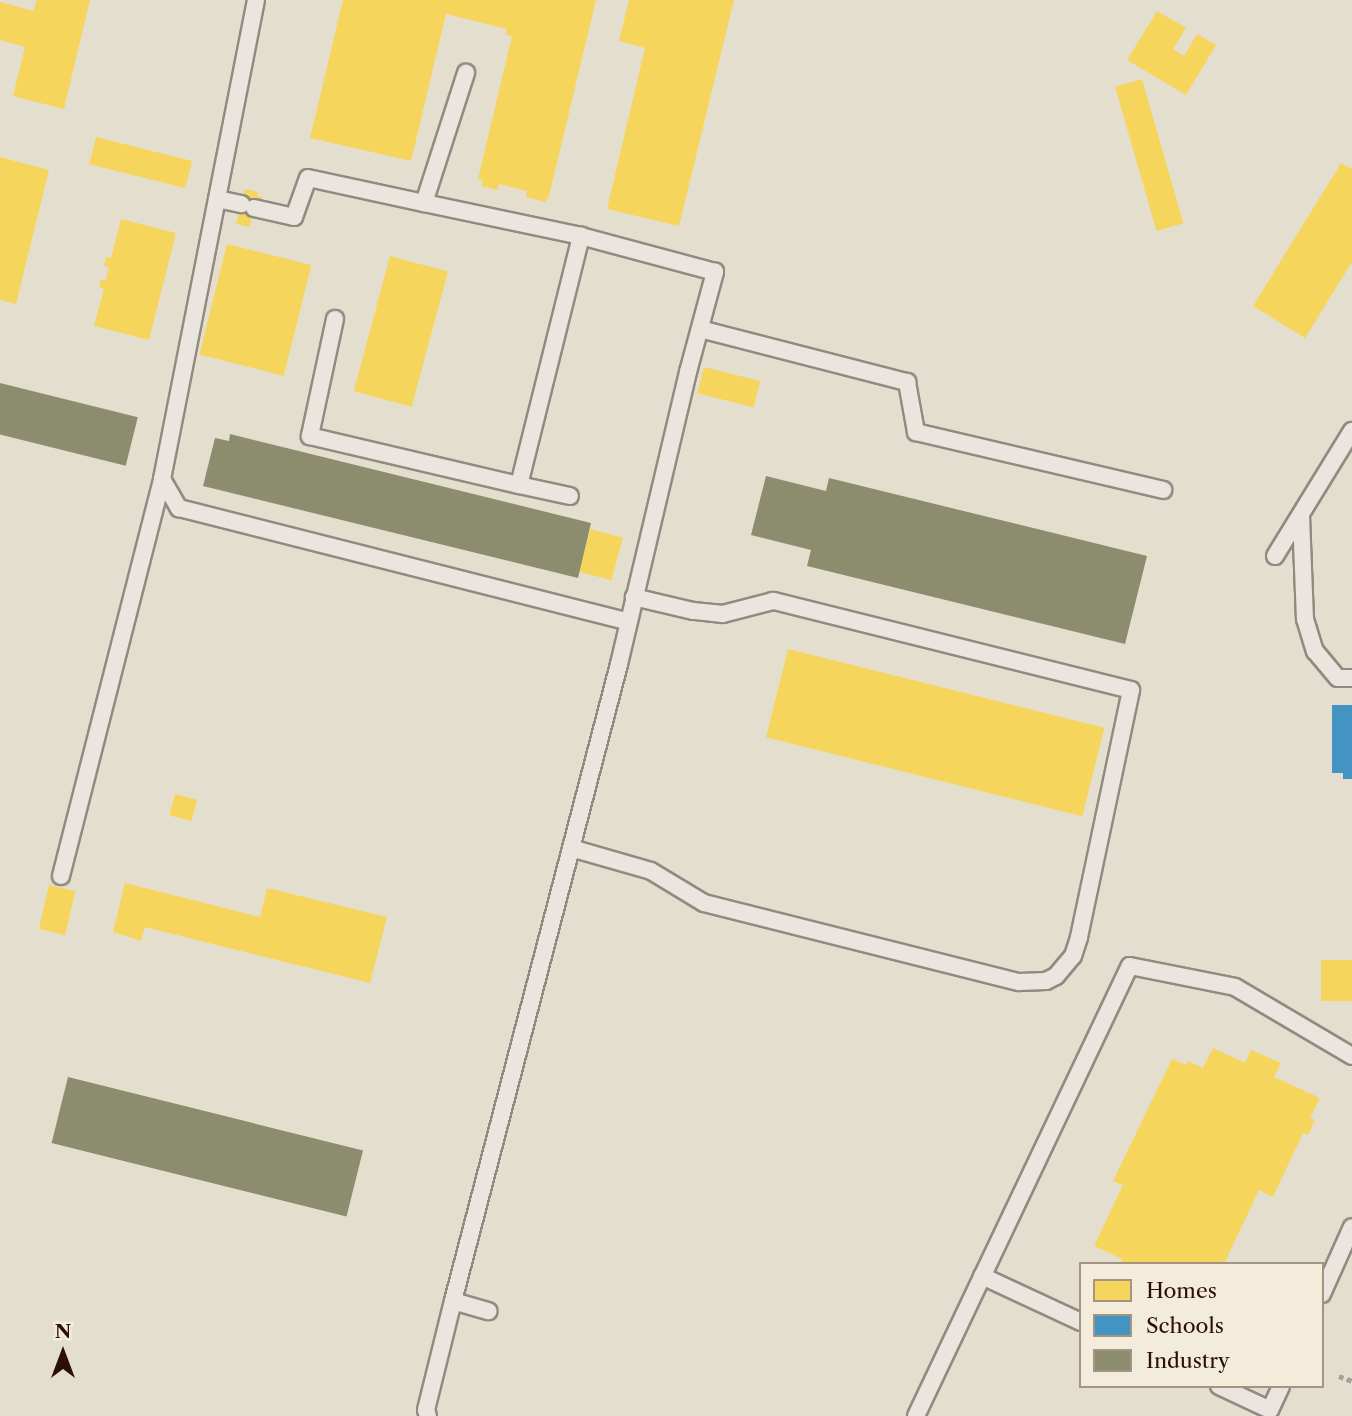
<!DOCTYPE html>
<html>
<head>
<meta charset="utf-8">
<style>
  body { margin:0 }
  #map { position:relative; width:1352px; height:1416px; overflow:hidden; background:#e4dece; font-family:"Libre Caslon Text",serif }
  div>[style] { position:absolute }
  .homes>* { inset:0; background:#f6d55c; transform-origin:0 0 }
  .schools>* { inset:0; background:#4393c3 }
  .industry>* { inset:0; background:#8c8c6e; transform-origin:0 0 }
  .path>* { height:4.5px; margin-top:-2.25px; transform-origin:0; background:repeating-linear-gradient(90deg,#a49f98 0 5px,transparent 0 8.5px) }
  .roads { filter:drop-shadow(2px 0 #928a80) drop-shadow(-2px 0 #928a80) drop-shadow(0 2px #928a80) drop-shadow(0 -2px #928a80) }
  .service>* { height:16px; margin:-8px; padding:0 8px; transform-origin:8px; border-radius:8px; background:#eae6df }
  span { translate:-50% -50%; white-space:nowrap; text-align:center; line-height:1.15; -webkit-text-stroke:7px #f3ecda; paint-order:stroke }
  .legend { position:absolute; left:1079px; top:1262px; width:245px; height:126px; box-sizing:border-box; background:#f3ecda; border:2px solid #a39484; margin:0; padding:9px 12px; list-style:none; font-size:21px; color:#2b1003 }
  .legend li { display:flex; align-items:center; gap:14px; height:35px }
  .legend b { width:35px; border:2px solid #a39484 }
  .north { position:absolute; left:28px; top:1318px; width:70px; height:70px; -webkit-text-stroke:5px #f3ecda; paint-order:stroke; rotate:0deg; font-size:19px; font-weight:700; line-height:28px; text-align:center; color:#2b1003 }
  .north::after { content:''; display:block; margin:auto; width:24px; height:32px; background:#2b1003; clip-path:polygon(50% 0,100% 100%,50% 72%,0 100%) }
</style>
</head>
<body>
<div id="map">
  <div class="homes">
    <i style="clip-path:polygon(36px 0,90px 0,64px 109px,13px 96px,25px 47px,0 40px,0 2px,34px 11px)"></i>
    <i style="clip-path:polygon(343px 0,596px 0,549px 196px,545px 202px,526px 197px,527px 191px,499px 184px,497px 190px,481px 186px,483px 180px,478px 179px,512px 36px,506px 35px,507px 29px,446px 14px,411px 161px,310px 138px)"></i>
    <i style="clip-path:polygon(629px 0,734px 0,679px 226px,607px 209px,645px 48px,619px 41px)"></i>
    <i style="clip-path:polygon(1157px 11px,1186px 28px,1173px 49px,1184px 56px,1197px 34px,1216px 45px,1186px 95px,1127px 60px)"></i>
    <i style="left:1142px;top:79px;width:150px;height:28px;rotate:74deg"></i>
    <i style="left:96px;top:137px;width:99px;height:28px;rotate:14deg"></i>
    <i style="clip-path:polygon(0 157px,49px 170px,16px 304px,0 300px)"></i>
    <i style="clip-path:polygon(1341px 163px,1352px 169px,1352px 262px,1305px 338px,1253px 306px)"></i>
    <i style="clip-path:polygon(245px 189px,258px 192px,257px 196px,262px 197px,261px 203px,255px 202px,250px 227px,236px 224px)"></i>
    <i style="clip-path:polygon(121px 219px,176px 233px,149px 340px,94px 326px,104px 289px,99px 287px,101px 279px,106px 280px,109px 267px,104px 266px,106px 257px,111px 258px)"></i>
    <i style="left:227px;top:244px;width:87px;height:114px;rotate:14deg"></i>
    <i style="left:390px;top:256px;width:60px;height:140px;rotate:15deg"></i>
    <i style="left:704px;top:367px;width:58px;height:27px;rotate:14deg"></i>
    <i style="left:590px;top:529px;width:34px;height:44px;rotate:15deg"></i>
    <i style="left:788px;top:649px;width:326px;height:91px;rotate:14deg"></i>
    <i style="left:175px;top:794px;width:23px;height:22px;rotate:15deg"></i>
    <i style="clip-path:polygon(125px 883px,260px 917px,267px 888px,387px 917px,370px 983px,145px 927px,141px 941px,113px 932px)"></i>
    <i style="left:49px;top:885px;width:27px;height:45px;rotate:13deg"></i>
    <i style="left:1352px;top:960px;width:41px;height:31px;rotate:90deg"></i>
    <i style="clip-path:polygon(1213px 1048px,1245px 1063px,1251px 1050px,1281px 1063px,1274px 1077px,1320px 1098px,1310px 1118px,1315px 1120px,1308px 1135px,1303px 1133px,1273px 1197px,1259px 1190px,1224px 1264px,1120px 1264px,1122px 1259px,1094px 1246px,1123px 1185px,1113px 1181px,1172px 1059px,1186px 1065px,1188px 1061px,1203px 1068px)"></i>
  </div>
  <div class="schools">
    <i style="clip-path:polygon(1332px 705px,1352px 705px,1352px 779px,1343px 779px,1343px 773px,1332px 773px)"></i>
  </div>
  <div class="industry">
    <i style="left:0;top:383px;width:142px;height:50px;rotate:14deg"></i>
    <i style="clip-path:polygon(230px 434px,591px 523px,578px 578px,203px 486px,215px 438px,229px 441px)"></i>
    <i style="clip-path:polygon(766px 476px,826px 491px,829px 478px,1147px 556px,1125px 644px,807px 566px,811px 550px,751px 535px)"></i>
    <i style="left:68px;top:1077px;width:304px;height:68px;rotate:14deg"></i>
  </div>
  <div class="path">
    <i style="left:1339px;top:1376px;width:14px;rotate:21deg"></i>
  </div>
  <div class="roads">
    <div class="service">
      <i style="left:256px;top:0;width:488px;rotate:101.1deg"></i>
      <i style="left:162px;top:479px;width:34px;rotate:60deg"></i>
      <i style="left:179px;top:508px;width:463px;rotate:14.2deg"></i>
      <i style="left:217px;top:199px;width:25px;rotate:12deg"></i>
      <i style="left:254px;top:208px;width:41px;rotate:12.7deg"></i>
      <i style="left:294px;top:217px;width:41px;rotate:-70.3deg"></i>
      <i style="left:308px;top:178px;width:119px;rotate:12.2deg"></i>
      <i style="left:335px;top:319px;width:120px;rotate:102.1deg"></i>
      <i style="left:310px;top:436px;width:215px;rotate:13.2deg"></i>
      <i style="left:519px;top:485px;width:257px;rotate:-76deg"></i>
      <i style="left:700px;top:329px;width:214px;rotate:14.4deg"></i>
      <i style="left:907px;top:382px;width:51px;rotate:79.8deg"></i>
      <i style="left:916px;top:432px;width:254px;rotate:13.2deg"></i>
      <i style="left:519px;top:485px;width:52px;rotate:12.2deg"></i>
      <i style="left:1301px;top:516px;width:103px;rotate:87.8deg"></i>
      <i style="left:1305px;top:619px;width:34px;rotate:73deg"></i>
      <i style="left:1315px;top:651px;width:35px;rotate:50deg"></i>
      <i style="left:1338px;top:678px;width:14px"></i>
      <i style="left:1275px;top:556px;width:147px;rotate:-58.4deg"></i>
      <i style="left:571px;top:848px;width:83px;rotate:16deg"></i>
      <i style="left:651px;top:871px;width:62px;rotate:31.1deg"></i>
      <i style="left:704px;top:903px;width:325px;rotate:14.1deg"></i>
      <i style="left:1019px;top:982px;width:27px;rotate:-2deg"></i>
      <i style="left:1046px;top:981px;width:11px;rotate:-27deg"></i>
      <i style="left:1056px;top:976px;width:26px;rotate:-50deg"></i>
      <i style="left:1073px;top:956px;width:20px;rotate:-72deg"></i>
      <i style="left:1079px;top:937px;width:252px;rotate:-78.1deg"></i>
      <i style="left:1131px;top:690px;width:369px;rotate:-166deg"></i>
      <i style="left:773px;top:601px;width:52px;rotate:165.4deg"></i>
      <i style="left:723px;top:614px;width:30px;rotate:-174deg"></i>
      <i style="left:693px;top:611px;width:61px;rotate:-166.7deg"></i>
      <i style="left:61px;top:876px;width:410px;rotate:-75.7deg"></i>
      <i style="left:982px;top:1276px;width:109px;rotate:24.9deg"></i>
      <i style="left:1322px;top:1294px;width:73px;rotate:-65.9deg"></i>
      <i style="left:453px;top:1301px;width:37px;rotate:16deg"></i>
      <i style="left:1219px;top:1386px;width:56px;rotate:25.2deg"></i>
      <i style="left:1270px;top:1410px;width:26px;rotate:-65deg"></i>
      <i style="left:428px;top:1416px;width:6px;rotate:-108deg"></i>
      <i style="left:426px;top:1410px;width:112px;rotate:-76.1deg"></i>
      <i style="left:453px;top:1301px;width:658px;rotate:-75.39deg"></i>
      <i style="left:619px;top:664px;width:300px;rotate:-76.7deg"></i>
      <i style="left:688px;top:372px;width:104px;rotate:-74.9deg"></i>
      <i style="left:715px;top:272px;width:139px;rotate:-165deg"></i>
      <i style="left:581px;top:236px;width:160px;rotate:-168.1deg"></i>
      <i style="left:424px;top:203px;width:137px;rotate:-72.1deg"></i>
      <i style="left:916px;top:1416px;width:498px;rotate:-64.6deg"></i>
      <i style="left:1130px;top:966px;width:107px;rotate:11.3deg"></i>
      <i style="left:1235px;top:987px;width:136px;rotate:30.5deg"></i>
    </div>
  </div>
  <ul class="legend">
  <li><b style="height:19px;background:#f6d55c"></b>Homes</li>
  <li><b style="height:19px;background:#4393c3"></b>Schools</li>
  <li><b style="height:19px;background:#8c8c6e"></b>Industry</li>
  </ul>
  <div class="north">N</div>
</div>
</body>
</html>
